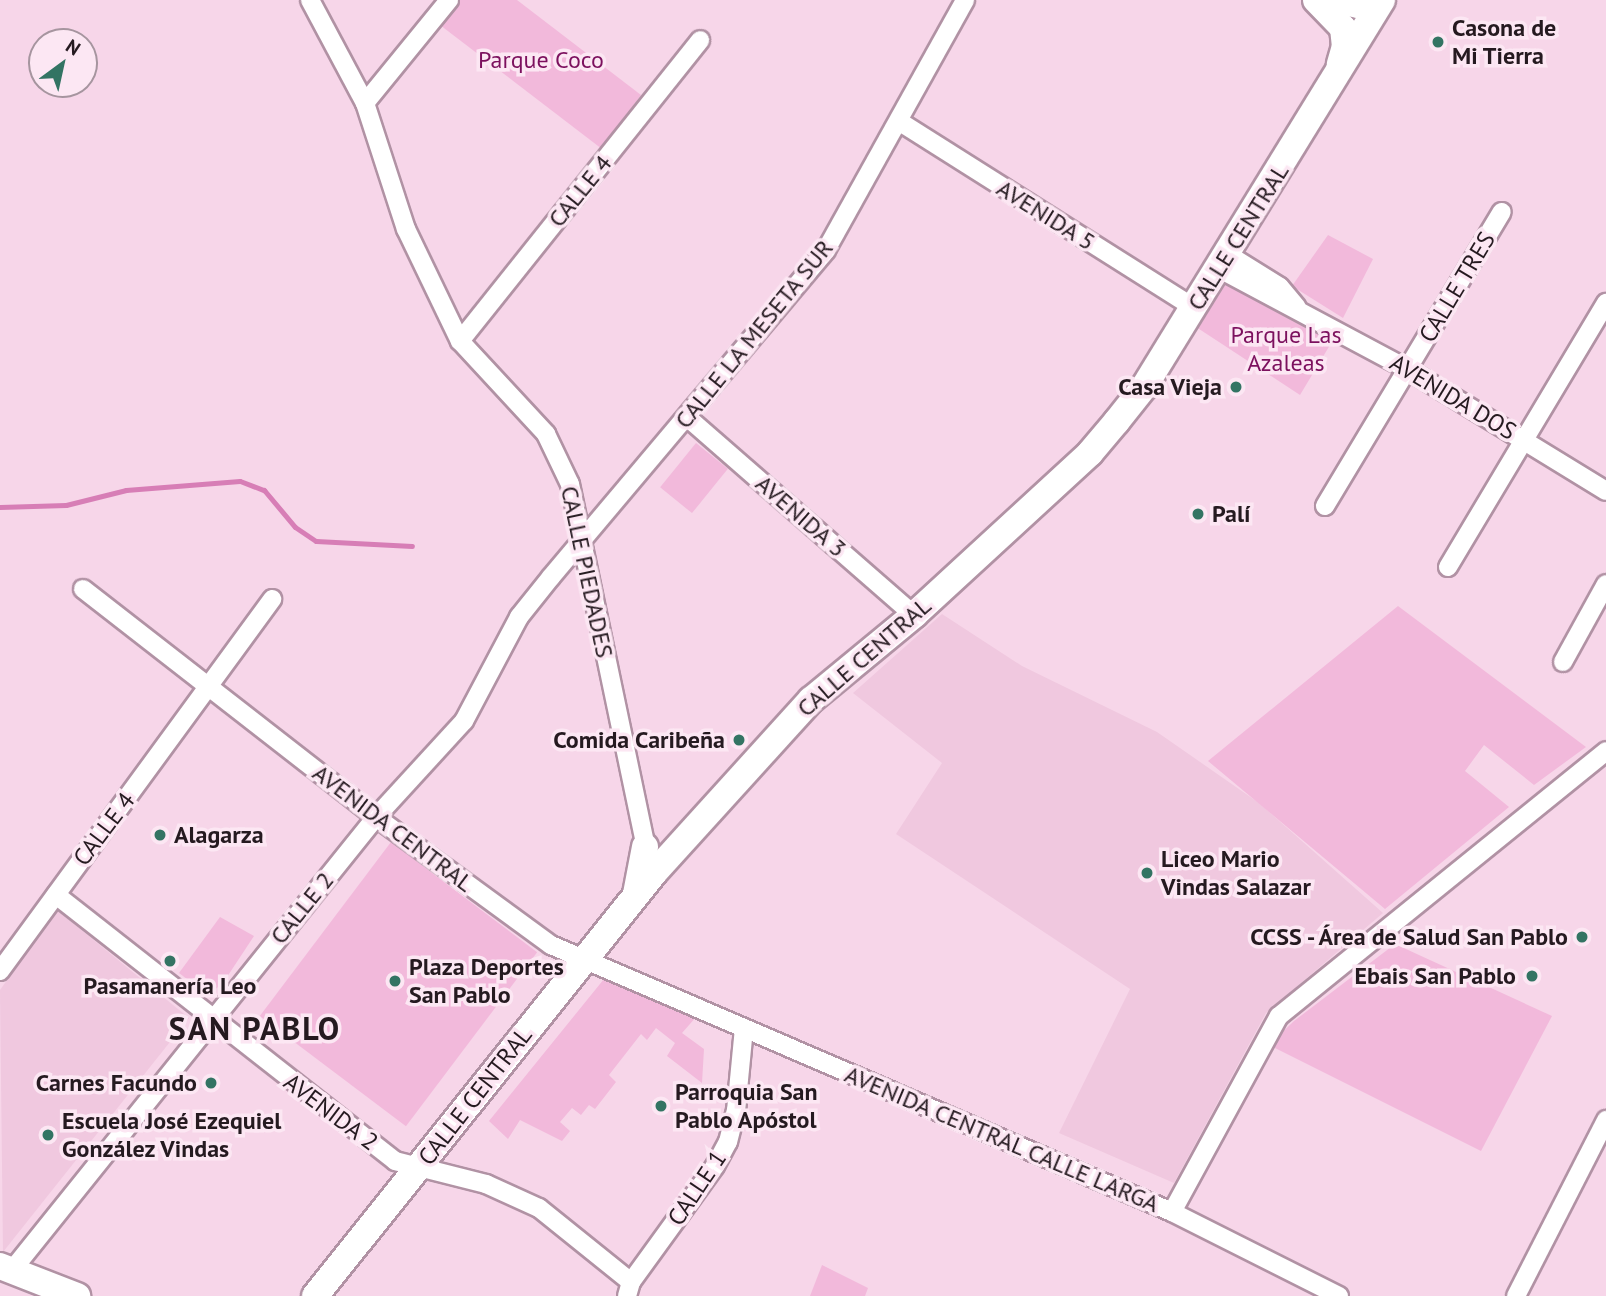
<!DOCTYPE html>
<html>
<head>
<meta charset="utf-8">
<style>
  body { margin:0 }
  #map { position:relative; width:1606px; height:1296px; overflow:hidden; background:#f7d6e9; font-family:"PT Sans",sans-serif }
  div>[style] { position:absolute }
  .built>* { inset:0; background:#f0c8df }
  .green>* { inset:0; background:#f2b9db; transform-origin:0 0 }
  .stream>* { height:5px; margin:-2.5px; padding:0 2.5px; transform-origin:2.5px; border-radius:2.5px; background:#d77eb6 }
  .roads { filter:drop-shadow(2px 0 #b192a4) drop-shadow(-2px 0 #b192a4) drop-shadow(0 2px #b192a4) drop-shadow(0 -2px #b192a4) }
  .minor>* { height:18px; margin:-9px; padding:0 9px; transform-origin:9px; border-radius:9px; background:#fff }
  .secondary>* { height:26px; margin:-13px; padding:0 13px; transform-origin:13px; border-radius:13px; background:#fff }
  .dots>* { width:19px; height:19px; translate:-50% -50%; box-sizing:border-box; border:4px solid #fce7f3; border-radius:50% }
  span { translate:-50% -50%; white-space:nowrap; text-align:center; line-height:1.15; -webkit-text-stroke:7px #fce7f3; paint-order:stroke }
  .poi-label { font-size:24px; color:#251a20; font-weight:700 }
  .left { translate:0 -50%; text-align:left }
  .right { translate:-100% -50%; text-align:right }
  .park-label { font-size:24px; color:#7c105e }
  .street-label { font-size:24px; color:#251a20 }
  .district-label { font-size:32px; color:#251a20; font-weight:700; letter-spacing:2px }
  .north { position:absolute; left:28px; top:28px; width:70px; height:70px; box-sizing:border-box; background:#fce7f3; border:2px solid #a6959f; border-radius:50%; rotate:33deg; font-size:19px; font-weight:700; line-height:28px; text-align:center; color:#251a20 }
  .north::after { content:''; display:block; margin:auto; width:24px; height:32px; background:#337463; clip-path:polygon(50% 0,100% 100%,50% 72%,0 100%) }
</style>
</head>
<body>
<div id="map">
  <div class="built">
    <i style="clip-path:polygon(942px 614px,1022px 666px,1157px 732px,1259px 803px,1383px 913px,1266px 1013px,1174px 1183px,1059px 1133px,1130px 989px,896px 834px,942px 763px,853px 693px)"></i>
    <i style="clip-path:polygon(57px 910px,189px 1018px,3px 1252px,0 990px)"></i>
  </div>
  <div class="green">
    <i style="clip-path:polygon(460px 0,517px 0,641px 95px,602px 149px,440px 25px)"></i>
    <i style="clip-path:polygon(1328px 235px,1373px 259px,1343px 318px,1292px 286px)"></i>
    <i style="clip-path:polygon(1224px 282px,1241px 284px,1333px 340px,1300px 395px,1193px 325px)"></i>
    <i style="left:696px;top:443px;width:41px;height:57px;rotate:39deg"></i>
    <i style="clip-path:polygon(1398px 606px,1586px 747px,1534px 785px,1484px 745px,1465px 771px,1509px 807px,1385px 909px,1208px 761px)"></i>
    <i style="left:391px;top:842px;width:183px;height:218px;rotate:37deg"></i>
    <i style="clip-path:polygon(220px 917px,254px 936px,223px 983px,208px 995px,179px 973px)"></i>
    <i style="clip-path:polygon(1395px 944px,1552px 1016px,1481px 1151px,1269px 1045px,1294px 1021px)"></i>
    <i style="clip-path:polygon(613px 978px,697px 1016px,682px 1033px,704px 1049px,702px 1083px,667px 1056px,675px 1043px,656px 1028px,647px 1040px,641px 1034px,609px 1075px,616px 1082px,595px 1109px,589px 1105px,581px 1115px,572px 1108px,560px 1122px,570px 1131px,562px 1141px,520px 1120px,508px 1139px,489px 1121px,604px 979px)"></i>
    <i style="clip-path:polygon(822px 1265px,868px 1288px,865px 1296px,810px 1296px)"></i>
  </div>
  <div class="stream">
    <i style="left:0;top:507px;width:66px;rotate:-1.7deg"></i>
    <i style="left:66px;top:505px;width:62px;rotate:-14deg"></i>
    <i style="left:126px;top:490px;width:114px;rotate:-4.5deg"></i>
    <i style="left:240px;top:481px;width:26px;rotate:21deg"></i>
    <i style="left:264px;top:490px;width:48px;rotate:50deg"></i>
    <i style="left:295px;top:527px;width:25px;rotate:34deg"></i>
    <i style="left:316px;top:541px;width:96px;rotate:3deg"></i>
  </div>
  <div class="roads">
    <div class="minor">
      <i style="left:310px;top:0;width:117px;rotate:61.9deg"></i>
      <i style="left:365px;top:103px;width:133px;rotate:72deg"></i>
      <i style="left:406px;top:229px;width:124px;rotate:64.3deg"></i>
      <i style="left:460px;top:341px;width:127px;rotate:47.2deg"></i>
      <i style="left:546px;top:434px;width:55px;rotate:64.4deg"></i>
      <i style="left:570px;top:484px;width:382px;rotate:78.2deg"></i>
      <i style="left:365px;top:103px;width:133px;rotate:-50.8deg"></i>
      <i style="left:900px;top:122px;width:347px;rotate:32.3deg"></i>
      <i style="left:1227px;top:254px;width:62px;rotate:31.9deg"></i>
      <i style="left:1280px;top:287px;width:26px;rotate:50deg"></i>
      <i style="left:1218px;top:268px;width:214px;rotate:28.1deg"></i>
      <i style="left:1407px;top:369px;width:233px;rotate:31.5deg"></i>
      <i style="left:460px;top:341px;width:385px;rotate:-51.4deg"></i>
      <i style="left:688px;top:418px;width:300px;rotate:41.1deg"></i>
      <i style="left:1325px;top:506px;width:343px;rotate:-59deg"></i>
      <i style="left:1448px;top:567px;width:308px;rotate:-59.1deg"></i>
      <i style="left:83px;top:589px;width:371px;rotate:37.9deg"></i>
      <i style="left:376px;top:817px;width:217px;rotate:36.2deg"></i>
      <i style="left:551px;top:945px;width:676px;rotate:23.27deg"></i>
      <i style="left:1172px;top:1212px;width:187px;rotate:26.7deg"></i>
      <i style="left:1563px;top:662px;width:89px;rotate:-61.1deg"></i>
      <i style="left:56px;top:895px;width:431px;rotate:38.1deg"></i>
      <i style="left:395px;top:1161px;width:94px;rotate:14.2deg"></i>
      <i style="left:486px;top:1184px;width:58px;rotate:24.4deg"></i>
      <i style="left:539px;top:1208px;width:118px;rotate:38.8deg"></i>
      <i style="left:0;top:971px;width:461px;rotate:-53.8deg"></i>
      <i style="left:1172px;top:1212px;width:223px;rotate:-61.4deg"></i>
      <i style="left:1279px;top:1016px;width:421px;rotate:-39deg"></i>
      <i style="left:13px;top:1269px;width:580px;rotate:-51.23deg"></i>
      <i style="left:376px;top:817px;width:130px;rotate:-47.5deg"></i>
      <i style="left:464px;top:721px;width:118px;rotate:-62.1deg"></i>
      <i style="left:519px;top:617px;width:51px;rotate:-51.3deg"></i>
      <i style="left:551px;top:577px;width:427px;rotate:-49.9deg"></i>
      <i style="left:826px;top:250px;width:286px;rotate:-60.9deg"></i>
      <i style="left:627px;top:1296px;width:15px;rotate:-74deg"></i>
      <i style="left:631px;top:1282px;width:143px;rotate:-54.1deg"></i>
      <i style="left:715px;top:1166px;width:27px;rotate:-62deg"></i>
      <i style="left:728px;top:1142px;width:32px;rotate:-76deg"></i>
      <i style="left:736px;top:1111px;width:83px;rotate:-84.5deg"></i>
      <i style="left:1516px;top:1296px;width:198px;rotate:-62.9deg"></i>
    </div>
    <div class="secondary">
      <i style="left:1316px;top:0;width:39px;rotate:46deg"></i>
      <i style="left:1343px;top:28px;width:18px;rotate:84deg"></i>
      <i style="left:1345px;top:46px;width:19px;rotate:106deg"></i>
      <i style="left:1335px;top:0;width:25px;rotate:12deg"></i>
      <i style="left:1359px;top:5px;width:14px;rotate:-21deg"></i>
      <i style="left:636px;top:894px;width:48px;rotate:-79.2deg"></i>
      <i style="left:0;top:1266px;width:83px;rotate:21.3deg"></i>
      <i style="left:315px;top:1296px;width:542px;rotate:-51.29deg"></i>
      <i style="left:654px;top:873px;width:234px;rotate:-47.8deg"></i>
      <i style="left:811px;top:700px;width:134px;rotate:-39.5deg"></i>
      <i style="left:914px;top:615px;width:239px;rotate:-42.6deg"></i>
      <i style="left:1090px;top:453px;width:42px;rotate:-49.8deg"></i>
      <i style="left:1117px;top:421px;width:43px;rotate:-51.5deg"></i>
      <i style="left:1144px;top:387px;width:454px;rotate:-58.4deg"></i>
    </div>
  </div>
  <div class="dots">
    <i style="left:1438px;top:42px;background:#337463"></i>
    <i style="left:1236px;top:387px;background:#337463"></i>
    <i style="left:1198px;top:514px;background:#337463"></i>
    <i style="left:739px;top:740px;background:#337463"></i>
    <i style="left:160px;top:835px;background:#337463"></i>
    <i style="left:1147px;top:873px;background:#337463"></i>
    <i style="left:1582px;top:937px;background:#337463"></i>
    <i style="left:170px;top:961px;background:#337463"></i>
    <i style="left:1532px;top:976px;background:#337463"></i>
    <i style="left:395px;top:981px;background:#337463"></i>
    <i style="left:211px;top:1083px;background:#337463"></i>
    <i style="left:661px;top:1106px;background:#337463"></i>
    <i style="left:48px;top:1135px;background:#337463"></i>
  </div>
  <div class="poi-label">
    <span class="left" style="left:1452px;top:42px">Casona de<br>Mi Tierra</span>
    <span class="right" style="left:1222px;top:387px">Casa Vieja</span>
    <span class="left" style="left:1212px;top:514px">Palí</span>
    <span class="right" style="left:725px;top:740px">Comida Caribeña</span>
    <span class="left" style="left:174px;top:835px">Alagarza</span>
    <span class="left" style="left:1161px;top:873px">Liceo Mario<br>Vindas Salazar</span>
    <span class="right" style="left:1568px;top:937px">CCSS - Área de Salud San Pablo</span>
    <span class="left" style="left:409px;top:981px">Plaza Deportes<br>San Pablo</span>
    <span class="right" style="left:1516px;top:976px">Ebais San Pablo</span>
    <span style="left:170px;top:986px">Pasamanería Leo</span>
    <span class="right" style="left:197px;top:1083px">Carnes Facundo</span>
    <span class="left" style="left:675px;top:1106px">Parroquia San<br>Pablo Apóstol</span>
    <span class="left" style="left:62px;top:1135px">Escuela José Ezequiel<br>González Vindas</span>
  </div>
  <div class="park-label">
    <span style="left:541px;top:60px">Parque Coco</span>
    <span style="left:1286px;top:349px">Parque Las<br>Azaleas</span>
  </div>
  <div class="street-label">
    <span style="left:580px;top:191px;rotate:-51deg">CALLE 4</span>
    <span style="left:1046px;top:215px;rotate:32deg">AVENIDA 5</span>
    <span style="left:1238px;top:237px;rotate:-58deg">CALLE CENTRAL</span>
    <span style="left:1457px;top:287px;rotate:-59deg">CALLE TRES</span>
    <span style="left:754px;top:334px;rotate:-51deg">CALLE LA MESETA SUR</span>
    <span style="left:1453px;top:397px;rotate:31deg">AVENIDA DOS</span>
    <span style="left:801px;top:516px;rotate:41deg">AVENIDA 3</span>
    <span style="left:587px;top:572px;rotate:78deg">CALLE PIEDADES</span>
    <span style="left:864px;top:657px;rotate:-41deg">CALLE CENTRAL</span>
    <span style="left:393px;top:828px;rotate:37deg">AVENIDA CENTRAL</span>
    <span style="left:104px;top:829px;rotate:-53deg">CALLE 4</span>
    <span style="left:302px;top:908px;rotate:-51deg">CALLE 2</span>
    <span style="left:475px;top:1096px;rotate:-52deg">CALLE CENTRAL</span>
    <span style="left:331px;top:1112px;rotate:37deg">AVENIDA 2</span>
    <span style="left:1002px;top:1139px;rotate:23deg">AVENIDA CENTRAL CALLE LARGA</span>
    <span style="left:697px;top:1188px;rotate:-56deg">CALLE 1</span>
  </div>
  <div class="district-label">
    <span style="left:255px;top:1028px">SAN PABLO</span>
  </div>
  <div class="north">N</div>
</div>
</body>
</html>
